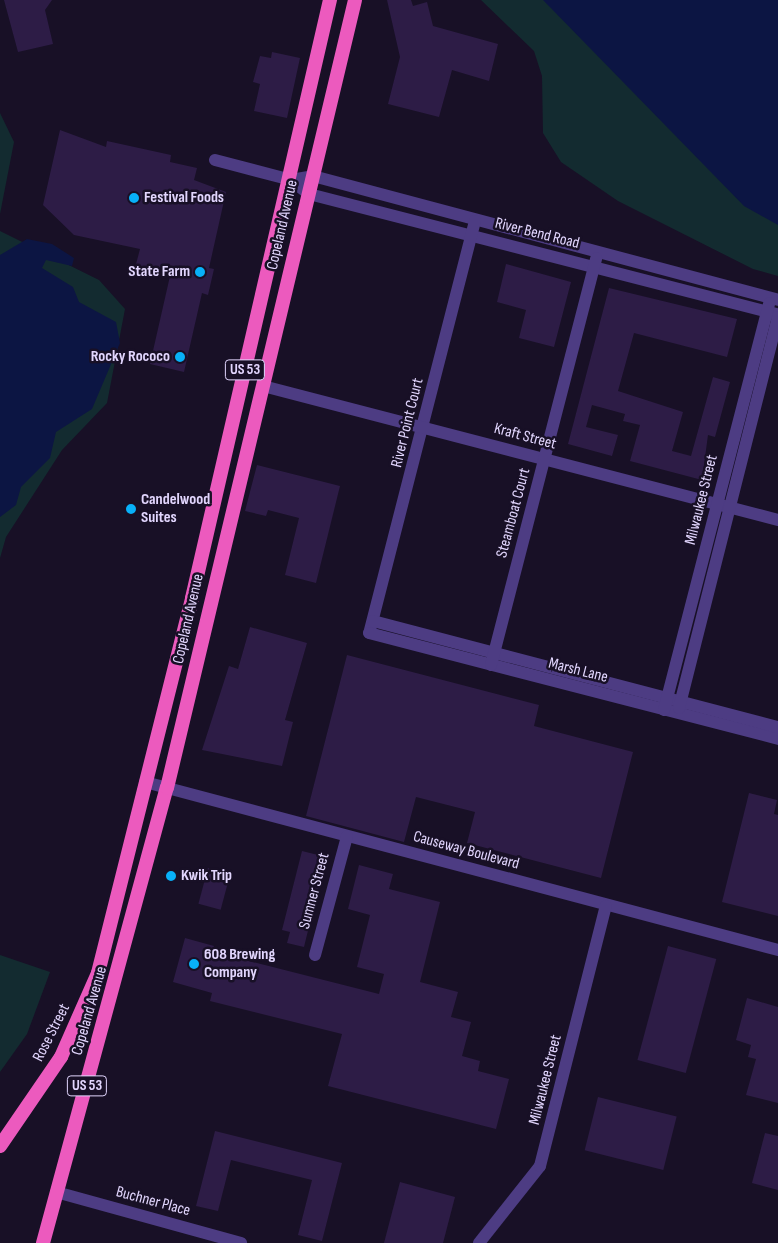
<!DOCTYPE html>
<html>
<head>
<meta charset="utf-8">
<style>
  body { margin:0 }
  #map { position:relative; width:778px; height:1243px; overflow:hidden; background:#181026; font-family:"Sofia Sans Condensed",sans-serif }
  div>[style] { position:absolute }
  .green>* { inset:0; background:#132b30 }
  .water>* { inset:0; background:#0c1543 }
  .building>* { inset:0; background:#2d1c46; transform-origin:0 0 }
  .minor>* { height:12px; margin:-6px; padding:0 6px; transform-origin:6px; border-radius:6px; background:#4d3c83 }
  .trunk>* { height:14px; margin:-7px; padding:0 7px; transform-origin:7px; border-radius:7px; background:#ec5abe }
  .dots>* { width:14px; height:14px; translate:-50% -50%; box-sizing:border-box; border:2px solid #181026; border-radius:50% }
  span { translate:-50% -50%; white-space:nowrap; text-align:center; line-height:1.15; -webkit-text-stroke:5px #181026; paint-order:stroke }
  .shield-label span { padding:1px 4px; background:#181026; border:1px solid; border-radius:4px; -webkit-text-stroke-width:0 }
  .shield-label { font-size:15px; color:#e2d6fe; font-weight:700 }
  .poi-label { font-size:16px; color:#e2d6fe; font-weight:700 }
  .left { translate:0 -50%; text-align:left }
  .right { translate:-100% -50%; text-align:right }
  .street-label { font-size:16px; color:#e2d6fe }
</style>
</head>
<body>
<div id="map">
  <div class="green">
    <i style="clip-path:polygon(481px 0,778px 0,778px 276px,753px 269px,618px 201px,561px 162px,543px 133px,542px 76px,534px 51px)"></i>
    <i style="clip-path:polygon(0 113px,14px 142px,0 214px)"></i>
    <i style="clip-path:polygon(0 231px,99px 280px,125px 309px,107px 403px,62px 450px,6px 537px,0 558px)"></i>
    <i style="clip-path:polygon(0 955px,50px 972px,27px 1034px,0 1072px)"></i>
  </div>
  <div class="water">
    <i style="clip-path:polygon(543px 0,778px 0,778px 225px,744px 206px)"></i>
    <i style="clip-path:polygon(27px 239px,52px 244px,74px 258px,72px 266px,46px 260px,42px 268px,73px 287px,79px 302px,116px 322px,120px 343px,92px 409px,56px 432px,50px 458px,21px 487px,16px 505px,0 517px,0 255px)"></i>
  </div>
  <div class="building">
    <i style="clip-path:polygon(4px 0,52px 0,45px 10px,53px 44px,18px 52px)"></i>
    <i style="clip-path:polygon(387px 0,411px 0,413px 6px,427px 2px,433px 26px,498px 44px,489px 81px,452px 70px,439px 117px,388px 104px,400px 57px)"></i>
    <i style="clip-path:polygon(272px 52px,300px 58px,287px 118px,254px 111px,260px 84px,253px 82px,260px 56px,271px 58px)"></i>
    <i style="clip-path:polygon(60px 130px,106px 147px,107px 141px,171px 155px,170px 162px,197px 168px,194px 180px,226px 192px,209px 268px,214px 269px,208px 295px,202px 293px,184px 372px,150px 364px,170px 276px,135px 268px,140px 249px,74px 235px,43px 205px)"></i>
    <i style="clip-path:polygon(506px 264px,571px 282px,554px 347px,519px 338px,526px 310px,497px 302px)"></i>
    <i style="clip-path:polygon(609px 288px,737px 319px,727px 357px,634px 333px,618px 391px,683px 412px,672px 451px,691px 456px,713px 377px,730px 382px,715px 437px,708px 435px,702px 480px,630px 461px,640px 425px,623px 421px,625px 414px,592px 405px,586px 427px,618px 435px,612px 456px,568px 444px)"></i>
    <i style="clip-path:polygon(257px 465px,340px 486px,316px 583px,285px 575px,299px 518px,268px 510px,266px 516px,245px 511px)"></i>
    <i style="clip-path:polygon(250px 627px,307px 643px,285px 720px,293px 722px,282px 766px,202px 750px,229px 666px,238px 669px)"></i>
    <i style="clip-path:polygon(347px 655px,539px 705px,534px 726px,633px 752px,601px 878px,467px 843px,475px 812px,416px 797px,404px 842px,306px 816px)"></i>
    <i style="clip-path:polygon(749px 793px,777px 800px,774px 814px,778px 815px,778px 916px,722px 902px)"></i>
    <i style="clip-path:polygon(302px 851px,326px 857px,304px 947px,287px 943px,290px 932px,282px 930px)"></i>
    <i style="clip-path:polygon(359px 865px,393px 874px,389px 889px,440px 902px,420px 982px,458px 992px,451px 1017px,471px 1022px,462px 1056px,480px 1061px,478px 1071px,509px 1079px,496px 1129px,328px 1086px,342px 1034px,210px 1001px,212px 993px,173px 982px,185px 938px,214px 946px,213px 952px,379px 994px,384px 974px,357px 967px,370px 915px,348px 909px)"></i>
    <i style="left:208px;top:868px;width:23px;height:37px;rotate:15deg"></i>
    <i style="left:668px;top:946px;width:50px;height:118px;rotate:15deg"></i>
    <i style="clip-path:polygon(747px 998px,778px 1007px,778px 1103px,746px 1095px,756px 1059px,748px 1057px,751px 1045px,736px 1040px)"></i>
    <i style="left:598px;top:1097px;width:81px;height:55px;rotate:14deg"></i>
    <i style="clip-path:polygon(215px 1131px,342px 1163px,322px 1241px,298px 1235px,312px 1180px,231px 1160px,218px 1211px,196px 1206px)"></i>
    <i style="clip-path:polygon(765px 1133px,778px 1136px,778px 1190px,752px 1183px)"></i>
    <i style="clip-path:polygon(400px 1182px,455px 1197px,443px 1243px,384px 1243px)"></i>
  </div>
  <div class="minor">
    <i style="left:215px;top:160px;width:79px;rotate:14.7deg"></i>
    <i style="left:291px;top:180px;width:22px;rotate:-10deg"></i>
    <i style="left:313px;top:176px;width:481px;rotate:14.9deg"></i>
    <i style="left:291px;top:180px;width:23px;rotate:38deg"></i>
    <i style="left:309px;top:194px;width:484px;rotate:14.4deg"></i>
    <i style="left:475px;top:221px;width:425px;rotate:104.4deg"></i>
    <i style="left:369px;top:633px;width:423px;rotate:14.5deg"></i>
    <i style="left:263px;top:386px;width:532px;rotate:14.58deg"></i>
    <i style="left:373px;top:621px;width:419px;rotate:14.7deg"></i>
    <i style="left:491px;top:665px;width:420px;rotate:-75.5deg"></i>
    <i style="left:679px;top:708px;width:403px;rotate:-75.8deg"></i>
    <i style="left:664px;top:710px;width:420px;rotate:-75.5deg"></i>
    <i style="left:145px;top:782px;width:655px;rotate:14.86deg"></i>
    <i style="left:315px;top:955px;width:123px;rotate:-74.9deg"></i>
    <i style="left:56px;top:1192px;width:192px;rotate:15.4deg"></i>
    <i style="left:479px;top:1243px;width:98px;rotate:-51.6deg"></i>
    <i style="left:540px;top:1166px;width:268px;rotate:-75.8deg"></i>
  </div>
  <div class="trunk">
    <i style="left:0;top:1146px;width:108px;rotate:-55.6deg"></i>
    <i style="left:61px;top:1057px;width:92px;rotate:-66.2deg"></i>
    <i style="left:98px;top:973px;width:387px;rotate:-75.9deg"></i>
    <i style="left:192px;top:598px;width:614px;rotate:-77.01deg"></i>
    <i style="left:43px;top:1243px;width:472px;rotate:-74.8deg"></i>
    <i style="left:167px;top:788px;width:810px;rotate:-76.58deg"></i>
  </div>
  <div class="dots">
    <i style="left:134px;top:198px;background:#08b0f8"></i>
    <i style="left:200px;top:272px;background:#08b0f8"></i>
    <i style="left:180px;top:357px;background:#08b0f8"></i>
    <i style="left:131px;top:509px;background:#08b0f8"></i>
    <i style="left:171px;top:876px;background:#08b0f8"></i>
    <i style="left:194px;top:964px;background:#08b0f8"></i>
  </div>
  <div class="shield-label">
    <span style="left:245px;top:370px">US 53</span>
    <span style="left:87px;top:1086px">US 53</span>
  </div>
  <div class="poi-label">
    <span class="left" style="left:144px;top:198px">Festival Foods</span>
    <span class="right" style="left:190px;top:272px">State Farm</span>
    <span class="right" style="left:170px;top:357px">Rocky Rococo</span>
    <span class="left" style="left:141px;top:509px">Candelwood<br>Suites</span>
    <span class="left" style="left:181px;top:876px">Kwik Trip</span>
    <span class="left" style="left:204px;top:964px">608 Brewing<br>Company</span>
  </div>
  <div class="street-label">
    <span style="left:283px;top:225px;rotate:-77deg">Copeland Avenue</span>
    <span style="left:537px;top:234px;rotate:14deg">River Bend Road</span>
    <span style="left:408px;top:423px;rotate:-76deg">River Point Court</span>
    <span style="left:525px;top:437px;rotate:15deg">Kraft Street</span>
    <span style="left:702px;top:500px;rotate:-76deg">Milwaukee Street</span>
    <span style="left:514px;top:513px;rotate:-75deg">Steamboat Court</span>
    <span style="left:189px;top:619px;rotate:-77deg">Copeland Avenue</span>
    <span style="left:578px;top:671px;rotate:14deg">Marsh Lane</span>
    <span style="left:466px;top:851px;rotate:15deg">Causeway Boulevard</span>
    <span style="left:315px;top:891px;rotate:-75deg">Sumner Street</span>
    <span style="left:90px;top:1011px;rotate:-74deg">Copeland Avenue</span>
    <span style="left:52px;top:1033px;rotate:-63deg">Rose Street</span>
    <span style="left:546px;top:1080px;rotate:-76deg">Milwaukee Street</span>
    <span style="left:153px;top:1202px;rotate:15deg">Buchner Place</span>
  </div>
</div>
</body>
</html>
